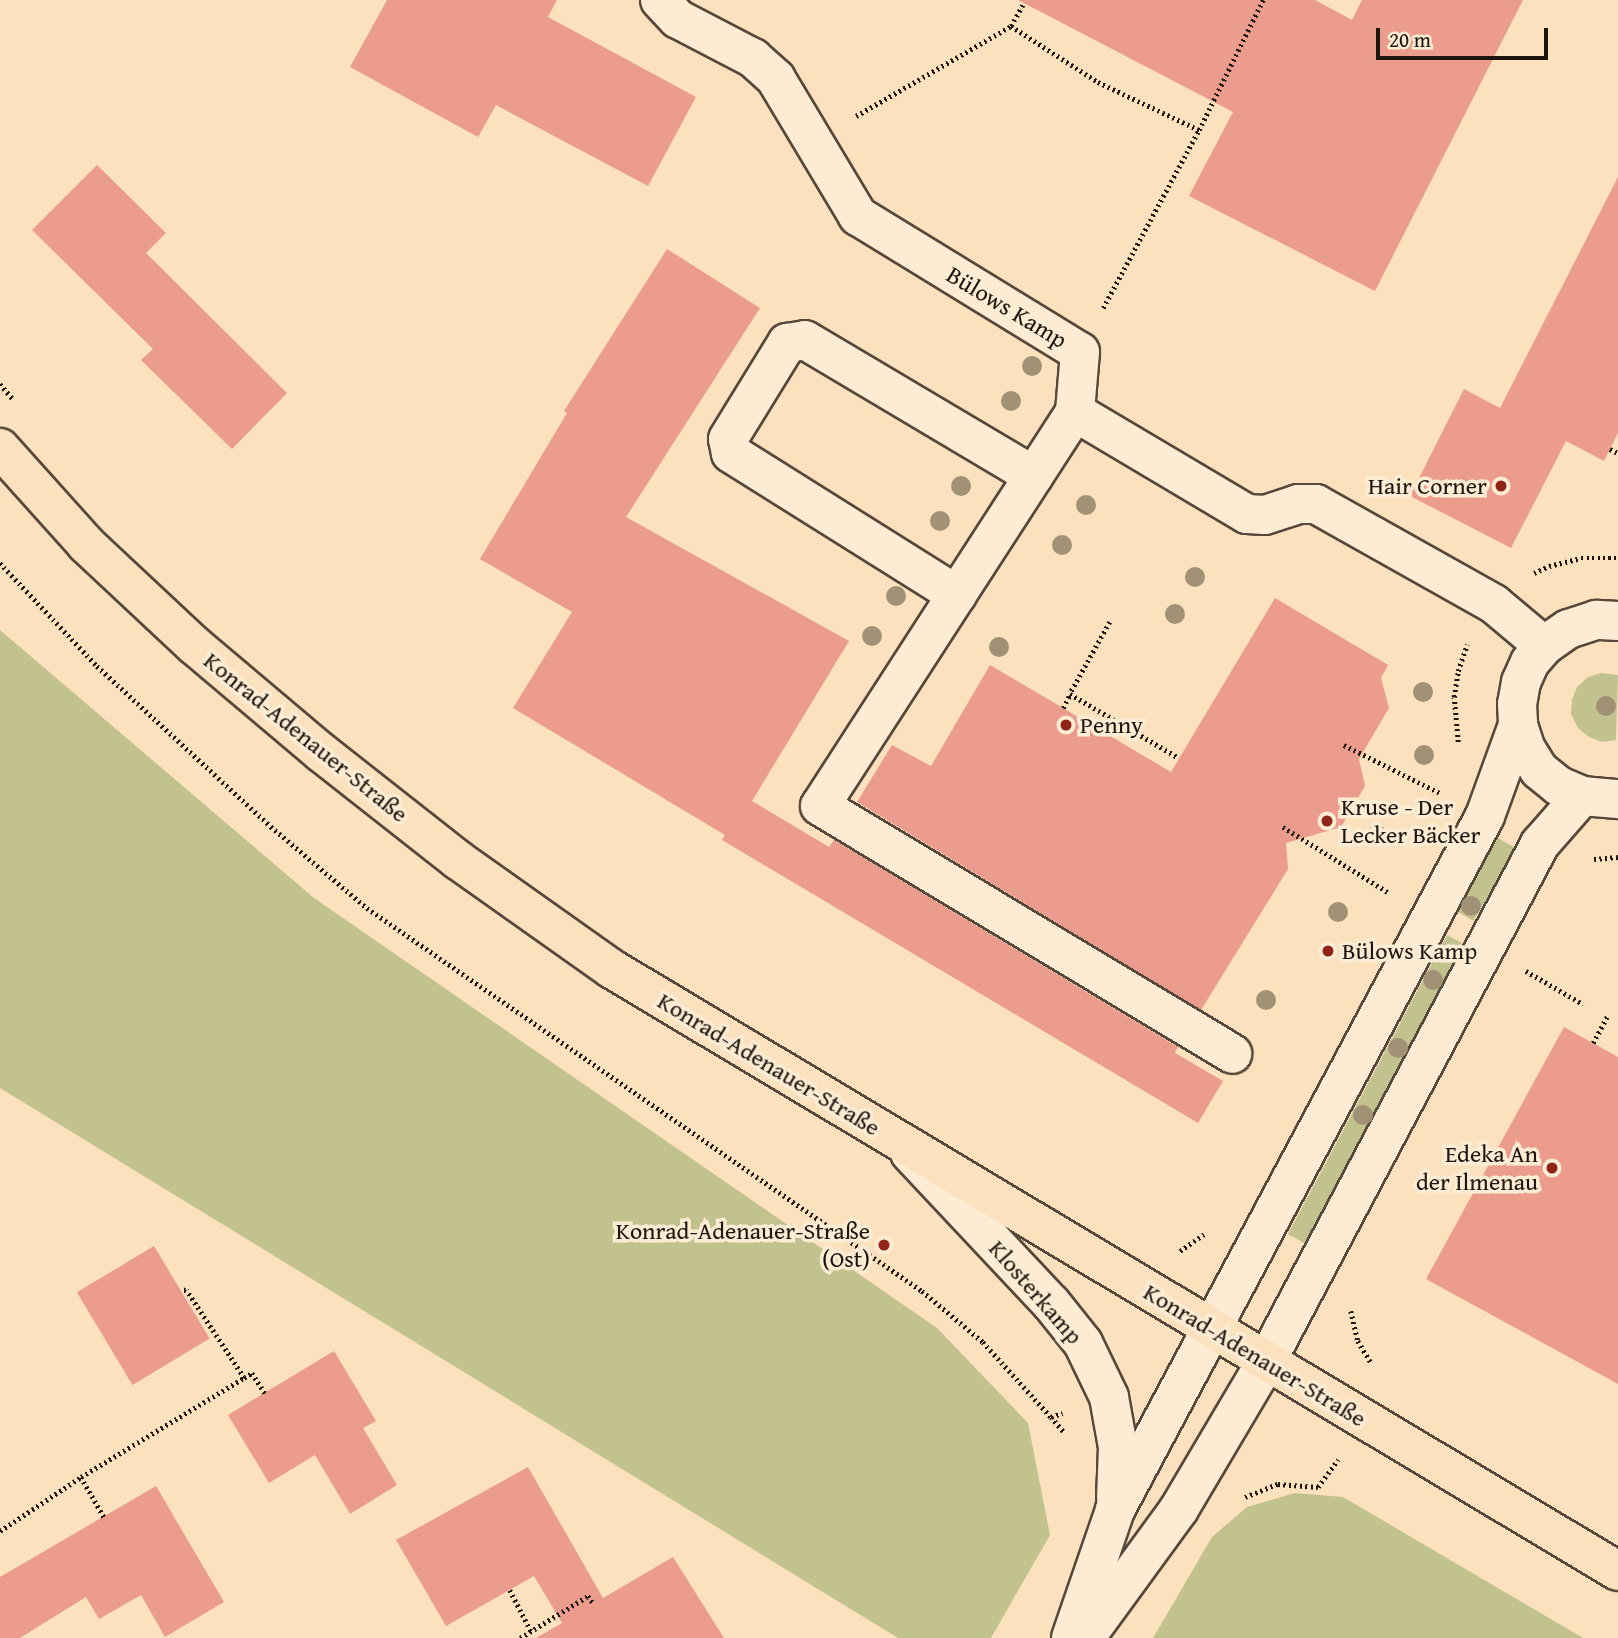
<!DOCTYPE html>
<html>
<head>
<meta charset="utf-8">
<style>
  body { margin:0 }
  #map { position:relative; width:1618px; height:1638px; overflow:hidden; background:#fbe1bd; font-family:"Gentium Book Plus",serif }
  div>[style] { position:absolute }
  .green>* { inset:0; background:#c2c28e; transform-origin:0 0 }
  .building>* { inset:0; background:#eb9c8d; transform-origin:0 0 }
  .path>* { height:4.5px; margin-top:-2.25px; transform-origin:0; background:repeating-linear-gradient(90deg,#1f150f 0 2px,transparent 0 5.5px) }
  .roads { filter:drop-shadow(2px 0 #56483a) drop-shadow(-2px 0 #56483a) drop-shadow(0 2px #56483a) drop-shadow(0 -2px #56483a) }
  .minor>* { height:38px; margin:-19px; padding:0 19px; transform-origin:19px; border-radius:19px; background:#fcecd4 }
  .major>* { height:38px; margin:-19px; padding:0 19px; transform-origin:19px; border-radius:19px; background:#fbe1bd }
  .trees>* { width:20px; height:20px; margin:-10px; border-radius:50%; background:#a19276 }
  .dots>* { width:19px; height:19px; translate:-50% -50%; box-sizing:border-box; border:4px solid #fcecd4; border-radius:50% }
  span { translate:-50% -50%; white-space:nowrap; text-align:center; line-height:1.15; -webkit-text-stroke:7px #fcecd4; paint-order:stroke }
  .street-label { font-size:24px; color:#1f150f }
  .poi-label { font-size:24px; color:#1f150f }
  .right { translate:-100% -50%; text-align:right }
  .left { translate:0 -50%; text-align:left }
  .scale { position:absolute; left:1376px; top:28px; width:172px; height:32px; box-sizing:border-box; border:4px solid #1f150f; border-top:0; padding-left:9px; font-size:21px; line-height:24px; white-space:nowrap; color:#1f150f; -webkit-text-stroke:5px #fcecd4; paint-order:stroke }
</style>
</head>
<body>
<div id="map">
  <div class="green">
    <i style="clip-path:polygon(0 630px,314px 898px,937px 1328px,1028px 1423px,1050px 1535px,991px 1638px,898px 1638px,0 1088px)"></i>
    <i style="clip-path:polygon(1601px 673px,1618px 675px,1616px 740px,1602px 742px,1589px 737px,1578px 728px,1571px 714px,1572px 700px,1577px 687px,1588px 677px)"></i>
    <i style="left:1498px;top:838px;width:20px;height:84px;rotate:30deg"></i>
    <i style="left:1447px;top:935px;width:19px;height:339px;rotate:28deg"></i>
    <i style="clip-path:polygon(1295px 1493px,1343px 1497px,1583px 1638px,1153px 1638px,1212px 1537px,1247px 1507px)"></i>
  </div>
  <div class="building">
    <i style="clip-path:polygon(387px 0,557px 0,548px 17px,696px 97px,648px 186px,496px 105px,478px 137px,350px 67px)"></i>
    <i style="clip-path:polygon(1018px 0,1315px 0,1352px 20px,1362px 0,1523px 0,1375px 291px,1189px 196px,1233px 112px)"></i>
    <i style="clip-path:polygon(97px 165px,166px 233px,146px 253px,287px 393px,232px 449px,141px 360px,153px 349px,32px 230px)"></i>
    <i style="clip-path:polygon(1618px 177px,1618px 433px,1604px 461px,1566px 441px,1511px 548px,1410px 496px,1464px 389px,1500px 408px)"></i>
    <i style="clip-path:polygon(667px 249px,760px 308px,626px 517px,849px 641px,752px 801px,829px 847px,834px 840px,1178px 1047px,1175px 1053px,1223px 1081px,1198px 1123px,722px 840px,725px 835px,513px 708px,572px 612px,480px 559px,567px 413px,564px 411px)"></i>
    <i style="clip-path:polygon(1275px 598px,1388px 665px,1381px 678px,1389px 708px,1359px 759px,1365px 786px,1341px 827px,1286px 843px,1288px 869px,1201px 1010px,857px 802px,892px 745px,931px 766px,990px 665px,1171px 772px)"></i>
    <i style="clip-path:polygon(1564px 1027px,1618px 1057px,1618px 1384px,1426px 1279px)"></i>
    <i style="left:154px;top:1246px;width:108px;height:90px;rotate:59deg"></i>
    <i style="clip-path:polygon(334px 1351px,376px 1421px,363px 1428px,397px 1485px,350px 1514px,315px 1455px,269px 1483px,228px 1415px)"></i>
    <i style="clip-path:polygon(528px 1467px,603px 1598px,673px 1557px,724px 1638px,536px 1638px,562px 1623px,534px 1576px,446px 1626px,396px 1540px)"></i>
    <i style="clip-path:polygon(156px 1486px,224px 1602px,165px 1637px,141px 1595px,99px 1619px,86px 1597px,20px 1638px,0 1638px,0 1577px)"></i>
  </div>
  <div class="path">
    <i style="left:1011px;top:26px;width:103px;rotate:32.8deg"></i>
    <i style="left:1098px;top:82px;width:112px;rotate:25.4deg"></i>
    <i style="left:856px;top:116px;width:179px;rotate:-30.1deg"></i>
    <i style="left:1011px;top:26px;width:26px;rotate:-61deg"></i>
    <i style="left:1103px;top:308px;width:202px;rotate:-61.7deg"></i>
    <i style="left:1199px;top:130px;width:145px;rotate:-63.8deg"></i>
    <i style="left:0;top:384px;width:20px;rotate:49deg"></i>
    <i style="left:1610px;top:449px;width:9px;rotate:27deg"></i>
    <i style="left:0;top:563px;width:141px;rotate:46.7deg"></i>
    <i style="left:97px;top:666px;width:242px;rotate:42.7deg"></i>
    <i style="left:275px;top:830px;width:121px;rotate:40.3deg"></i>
    <i style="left:367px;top:908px;width:674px;rotate:34.61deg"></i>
    <i style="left:922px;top:1291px;width:80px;rotate:39.9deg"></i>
    <i style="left:983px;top:1342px;width:101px;rotate:47.8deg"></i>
    <i style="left:1051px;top:1417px;width:12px;rotate:-20deg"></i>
    <i style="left:1534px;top:573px;width:17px;rotate:-25deg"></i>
    <i style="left:1549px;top:566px;width:33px;rotate:-14deg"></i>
    <i style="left:1581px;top:558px;width:37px"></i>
    <i style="left:1110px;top:622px;width:82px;rotate:119.1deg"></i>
    <i style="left:1070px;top:694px;width:126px;rotate:30.4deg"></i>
    <i style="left:1063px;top:708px;width:16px;rotate:-63deg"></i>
    <i style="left:1458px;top:742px;width:45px;rotate:-95.1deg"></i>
    <i style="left:1454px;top:697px;width:26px;rotate:-81deg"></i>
    <i style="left:1458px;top:671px;width:28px;rotate:-71deg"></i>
    <i style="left:1344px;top:745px;width:107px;rotate:26.6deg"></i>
    <i style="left:1283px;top:827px;width:123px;rotate:31.8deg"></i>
    <i style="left:1594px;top:859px;width:24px;rotate:-5deg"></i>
    <i style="left:1526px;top:971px;width:66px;rotate:30.1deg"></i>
    <i style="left:1593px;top:1043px;width:30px;rotate:-62deg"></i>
    <i style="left:1180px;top:1251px;width:29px;rotate:-35deg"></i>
    <i style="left:1351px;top:1311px;width:31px;rotate:77deg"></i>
    <i style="left:1358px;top:1341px;width:27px;rotate:59deg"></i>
    <i style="left:244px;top:1378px;width:9px;rotate:-32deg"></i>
    <i style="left:252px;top:1373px;width:24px;rotate:57deg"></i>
    <i style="left:1051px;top:1417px;width:20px;rotate:49deg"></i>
    <i style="left:81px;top:1477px;width:46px;rotate:60.1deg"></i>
    <i style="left:1245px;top:1497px;width:35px;rotate:-22deg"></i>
    <i style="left:1278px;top:1484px;width:40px;rotate:4.3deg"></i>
    <i style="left:1318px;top:1487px;width:34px;rotate:-54deg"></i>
    <i style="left:0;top:1531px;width:97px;rotate:-33.7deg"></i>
    <i style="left:81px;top:1477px;width:191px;rotate:-31.3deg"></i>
    <i style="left:244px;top:1378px;width:105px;rotate:-123.4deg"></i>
    <i style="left:186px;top:1290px;width:5px;rotate:169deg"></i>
    <i style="left:510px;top:1590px;width:46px;rotate:62.9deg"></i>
    <i style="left:520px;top:1638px;width:80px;rotate:-31.7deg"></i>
    <i style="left:588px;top:1596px;width:10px;rotate:53deg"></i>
  </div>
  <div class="roads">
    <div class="minor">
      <i style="left:660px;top:0;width:26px;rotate:47deg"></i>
      <i style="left:678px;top:19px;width:85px;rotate:27.5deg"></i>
      <i style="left:753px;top:58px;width:31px;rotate:42deg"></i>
      <i style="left:776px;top:79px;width:160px;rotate:59.1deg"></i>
      <i style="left:858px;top:216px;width:260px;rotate:31.5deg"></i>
      <i style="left:1080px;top:352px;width:60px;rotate:94.8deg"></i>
      <i style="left:1075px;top:412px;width:200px;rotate:30.7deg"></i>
      <i style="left:1247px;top:514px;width:18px;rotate:3deg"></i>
      <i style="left:1265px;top:515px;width:35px;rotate:-18deg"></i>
      <i style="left:1298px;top:504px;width:18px"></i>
      <i style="left:1316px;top:504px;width:204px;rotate:29.3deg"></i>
      <i style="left:1494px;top:604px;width:65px;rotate:40deg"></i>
      <i style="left:1075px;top:412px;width:469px;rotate:122.9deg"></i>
      <i style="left:820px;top:806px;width:481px;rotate:31deg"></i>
      <i style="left:957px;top:595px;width:267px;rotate:-147.9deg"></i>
      <i style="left:731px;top:453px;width:14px;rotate:-102deg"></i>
      <i style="left:728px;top:439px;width:113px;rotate:-58.4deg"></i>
      <i style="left:787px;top:343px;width:18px;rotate:-9deg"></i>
      <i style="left:805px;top:340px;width:266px;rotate:30.7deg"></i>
      <i style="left:1618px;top:621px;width:22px;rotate:-177deg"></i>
      <i style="left:1596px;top:620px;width:29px;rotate:162deg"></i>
      <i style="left:1568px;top:629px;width:29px;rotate:145deg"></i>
      <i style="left:1544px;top:646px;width:21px;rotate:131deg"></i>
      <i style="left:1530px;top:662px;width:22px;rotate:114deg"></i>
      <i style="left:1521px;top:682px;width:22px;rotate:100deg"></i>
      <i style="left:1517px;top:704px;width:21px;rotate:87deg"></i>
      <i style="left:1518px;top:725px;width:25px;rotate:72deg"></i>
      <i style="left:1526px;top:749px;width:25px;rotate:58deg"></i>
      <i style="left:1539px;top:770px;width:26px;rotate:39deg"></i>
      <i style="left:1559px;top:786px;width:25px;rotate:23deg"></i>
      <i style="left:1582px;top:796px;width:36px;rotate:5deg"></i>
      <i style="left:910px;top:1153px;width:206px;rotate:46.8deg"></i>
      <i style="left:1051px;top:1303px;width:51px;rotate:51.3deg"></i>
      <i style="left:1083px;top:1343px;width:60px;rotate:64.3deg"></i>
      <i style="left:1109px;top:1397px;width:51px;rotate:79.8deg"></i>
      <i style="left:1118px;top:1447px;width:51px;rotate:92.2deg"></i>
      <i style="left:1071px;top:1638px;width:135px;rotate:-71deg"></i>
      <i style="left:1115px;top:1510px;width:786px;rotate:-61.94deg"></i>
      <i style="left:1485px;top:816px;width:97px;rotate:-70.1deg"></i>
      <i style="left:1085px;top:1638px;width:160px;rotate:-53.9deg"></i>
      <i style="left:1179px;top:1509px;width:173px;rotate:-59.4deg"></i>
      <i style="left:1267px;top:1360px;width:584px;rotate:-62.12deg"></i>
      <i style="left:1540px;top:844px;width:64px;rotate:-48.8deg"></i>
    </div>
    <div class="major">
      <i style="left:0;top:448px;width:129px;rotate:48.1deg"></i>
      <i style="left:86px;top:544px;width:148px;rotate:43.1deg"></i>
      <i style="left:194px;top:645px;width:167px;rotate:40.2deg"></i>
      <i style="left:322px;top:753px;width:173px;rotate:38.2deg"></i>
      <i style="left:458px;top:860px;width:189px;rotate:35.3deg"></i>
      <i style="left:612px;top:969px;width:1172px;rotate:30.9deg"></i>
    </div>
  </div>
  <div class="trees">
    <i style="left:1032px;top:366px"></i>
    <i style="left:1011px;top:401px"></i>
    <i style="left:961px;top:486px"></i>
    <i style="left:1086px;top:505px"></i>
    <i style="left:940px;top:521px"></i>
    <i style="left:1062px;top:545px"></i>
    <i style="left:1195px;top:577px"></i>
    <i style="left:896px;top:596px"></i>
    <i style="left:1175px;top:614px"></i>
    <i style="left:872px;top:636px"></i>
    <i style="left:999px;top:647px"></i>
    <i style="left:1423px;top:692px"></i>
    <i style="left:1606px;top:706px"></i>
    <i style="left:1424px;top:755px"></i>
    <i style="left:1377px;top:835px"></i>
    <i style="left:1471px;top:906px"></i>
    <i style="left:1338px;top:912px"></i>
    <i style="left:1433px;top:980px"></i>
    <i style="left:1266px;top:1000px"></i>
    <i style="left:1398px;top:1048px"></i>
    <i style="left:1363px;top:1115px"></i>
  </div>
  <div class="dots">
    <i style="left:1501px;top:486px;background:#8f2418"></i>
    <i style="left:1066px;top:725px;background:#8f2418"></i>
    <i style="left:1327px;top:821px;background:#8f2418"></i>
    <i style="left:1328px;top:951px;background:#8f2418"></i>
    <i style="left:1552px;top:1168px;background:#8f2418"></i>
    <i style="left:884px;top:1245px;background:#8f2418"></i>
  </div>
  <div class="street-label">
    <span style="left:1007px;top:307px;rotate:31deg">Bülows Kamp</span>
    <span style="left:306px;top:737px;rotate:39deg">Konrad-Adenauer-Straße</span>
    <span style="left:769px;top:1064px;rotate:31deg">Konrad-Adenauer-Straße</span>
    <span style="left:1036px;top:1292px;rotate:49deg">Klosterkamp</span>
    <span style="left:1255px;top:1355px;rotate:31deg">Konrad-Adenauer-Straße</span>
  </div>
  <div class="poi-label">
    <span class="right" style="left:1487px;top:486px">Hair Corner</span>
    <span class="left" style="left:1080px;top:725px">Penny</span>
    <span class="left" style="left:1341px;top:821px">Kruse - Der<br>Lecker Bäcker</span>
    <span class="left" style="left:1342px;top:951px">Bülows Kamp</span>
    <span class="right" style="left:1538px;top:1168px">Edeka An<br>der Ilmenau</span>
    <span class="right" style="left:870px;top:1245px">Konrad-Adenauer-Straße<br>(Ost)</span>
  </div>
  <div class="scale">20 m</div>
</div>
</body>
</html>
